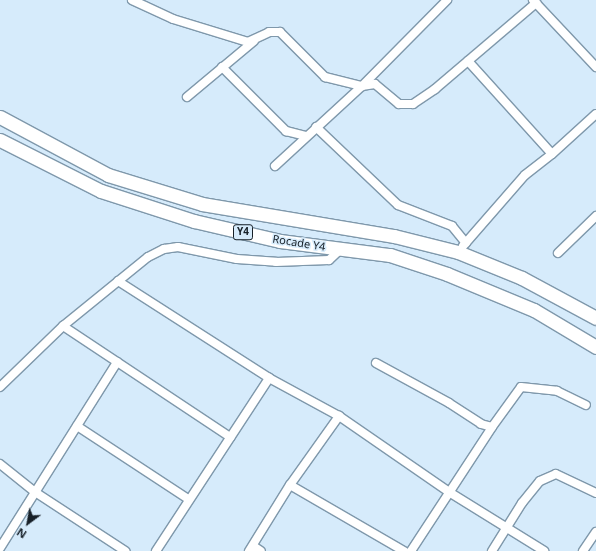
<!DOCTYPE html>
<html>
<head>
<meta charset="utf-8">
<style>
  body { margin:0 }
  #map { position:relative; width:596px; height:551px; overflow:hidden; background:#d6ebfb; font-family:"Noto Sans",sans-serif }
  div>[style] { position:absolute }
  .roads { filter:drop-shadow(1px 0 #7f98ab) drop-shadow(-1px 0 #7f98ab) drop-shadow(0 1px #7f98ab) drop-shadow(0 -1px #7f98ab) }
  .minor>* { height:8px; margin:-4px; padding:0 4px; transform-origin:4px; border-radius:4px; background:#fff }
  .trunk>* { height:13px; margin:-6.5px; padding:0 6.5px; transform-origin:6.5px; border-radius:6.5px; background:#fff }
  span { translate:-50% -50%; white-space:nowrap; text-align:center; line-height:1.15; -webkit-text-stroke:3px #d6ebfb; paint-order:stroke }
  .shield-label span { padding:1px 3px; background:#d6ebfb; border:1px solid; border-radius:3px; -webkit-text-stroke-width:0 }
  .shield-label { font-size:10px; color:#172028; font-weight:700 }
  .street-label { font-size:11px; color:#172028 }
  .north { position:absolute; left:8px; top:503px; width:40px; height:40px; -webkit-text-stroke:3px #d6ebfb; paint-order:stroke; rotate:212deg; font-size:11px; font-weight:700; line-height:16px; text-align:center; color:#172028 }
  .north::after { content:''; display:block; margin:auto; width:14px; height:18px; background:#172028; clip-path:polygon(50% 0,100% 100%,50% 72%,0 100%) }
</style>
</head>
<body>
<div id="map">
  <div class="roads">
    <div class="minor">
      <i style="left:132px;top:0;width:45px;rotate:24.9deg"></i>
      <i style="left:173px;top:19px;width:78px;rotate:17deg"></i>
      <i style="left:248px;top:42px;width:23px;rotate:-25deg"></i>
      <i style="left:269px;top:32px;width:11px"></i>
      <i style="left:280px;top:32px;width:64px;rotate:45deg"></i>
      <i style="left:325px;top:77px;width:38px;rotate:14deg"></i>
      <i style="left:362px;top:86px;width:121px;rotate:-45.3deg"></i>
      <i style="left:533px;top:0;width:92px;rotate:46.8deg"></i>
      <i style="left:468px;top:61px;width:125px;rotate:47.9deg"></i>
      <i style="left:552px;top:154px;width:59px;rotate:-42.3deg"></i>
      <i style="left:222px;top:67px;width:91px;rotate:45deg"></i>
      <i style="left:286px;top:131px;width:21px;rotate:14deg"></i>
      <i style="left:187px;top:97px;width:87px;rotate:-39.9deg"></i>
      <i style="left:316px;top:127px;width:113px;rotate:43.6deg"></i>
      <i style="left:398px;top:205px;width:58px;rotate:21.3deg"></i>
      <i style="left:452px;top:226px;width:22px;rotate:51deg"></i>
      <i style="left:275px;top:166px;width:118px;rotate:-42.6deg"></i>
      <i style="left:362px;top:86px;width:13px;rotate:-9deg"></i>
      <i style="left:375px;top:84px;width:31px;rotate:40deg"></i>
      <i style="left:399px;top:104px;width:14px"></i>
      <i style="left:413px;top:104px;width:27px;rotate:-34deg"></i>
      <i style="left:435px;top:89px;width:133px;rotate:-40.4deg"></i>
      <i style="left:463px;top:246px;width:94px;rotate:-48.9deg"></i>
      <i style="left:525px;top:175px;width:34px;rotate:-38deg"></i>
      <i style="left:558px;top:253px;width:53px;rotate:-44.2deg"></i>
      <i style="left:118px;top:281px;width:179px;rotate:32.7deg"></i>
      <i style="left:269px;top:378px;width:80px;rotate:28.5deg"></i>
      <i style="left:339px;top:416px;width:134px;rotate:34.6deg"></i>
      <i style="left:449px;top:492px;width:112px;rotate:31.8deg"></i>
      <i style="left:63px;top:326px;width:201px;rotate:33.6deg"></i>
      <i style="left:376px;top:363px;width:83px;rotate:28.7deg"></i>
      <i style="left:449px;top:403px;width:38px;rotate:33deg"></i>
      <i style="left:481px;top:424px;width:11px;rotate:15deg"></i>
      <i style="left:0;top:387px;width:88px;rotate:-44.1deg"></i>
      <i style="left:63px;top:326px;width:109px;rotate:-39.1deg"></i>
      <i style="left:148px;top:257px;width:18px;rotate:-27deg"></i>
      <i style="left:164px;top:249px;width:14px;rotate:-8deg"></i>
      <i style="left:178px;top:247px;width:60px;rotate:11.5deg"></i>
      <i style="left:237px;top:259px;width:39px;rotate:4deg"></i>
      <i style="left:276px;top:262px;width:53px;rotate:-2.2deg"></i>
      <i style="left:329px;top:260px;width:16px;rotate:-43deg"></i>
      <i style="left:77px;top:426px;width:133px;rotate:33.3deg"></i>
      <i style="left:0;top:464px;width:45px;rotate:38.7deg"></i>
      <i style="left:35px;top:492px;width:108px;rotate:33.2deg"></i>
      <i style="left:290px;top:485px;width:132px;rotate:30.1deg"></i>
      <i style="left:253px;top:546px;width:9px;rotate:32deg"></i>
      <i style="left:0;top:548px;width:220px;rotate:-57.8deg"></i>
      <i style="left:156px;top:551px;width:207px;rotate:-56.8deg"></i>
      <i style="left:249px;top:551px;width:78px;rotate:-58.2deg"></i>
      <i style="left:290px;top:485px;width:85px;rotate:-54.6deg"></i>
      <i style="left:411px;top:551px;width:148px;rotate:-56.8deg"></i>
      <i style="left:492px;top:427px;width:49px;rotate:-54.1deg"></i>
      <i style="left:521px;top:387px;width:36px;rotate:6deg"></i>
      <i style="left:557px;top:391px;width:32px;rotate:26deg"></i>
      <i style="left:492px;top:551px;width:57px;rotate:-58deg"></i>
      <i style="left:522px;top:503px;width:28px;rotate:-51deg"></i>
      <i style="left:540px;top:481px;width:17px;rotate:-24deg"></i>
      <i style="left:556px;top:474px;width:44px;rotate:25.4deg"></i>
      <i style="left:583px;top:551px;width:23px;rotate:-56deg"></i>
    </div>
    <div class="trunk">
      <i style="left:0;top:117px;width:123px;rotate:28.2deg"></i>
      <i style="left:108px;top:175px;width:98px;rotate:17.1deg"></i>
      <i style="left:202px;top:204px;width:195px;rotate:9.5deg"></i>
      <i style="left:394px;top:236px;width:66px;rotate:14deg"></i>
      <i style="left:458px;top:252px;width:69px;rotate:22.1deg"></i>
      <i style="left:522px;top:278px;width:84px;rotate:28.4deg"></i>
      <i style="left:0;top:140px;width:113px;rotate:26.8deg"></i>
      <i style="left:101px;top:191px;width:98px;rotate:17.9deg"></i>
      <i style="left:194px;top:221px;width:88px;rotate:13.1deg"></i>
      <i style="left:280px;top:241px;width:111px;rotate:7.3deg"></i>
      <i style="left:390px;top:255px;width:60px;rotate:18.4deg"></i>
      <i style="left:447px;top:274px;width:94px;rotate:22.5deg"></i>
      <i style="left:534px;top:310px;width:72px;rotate:30.8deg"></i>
    </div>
  </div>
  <div class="shield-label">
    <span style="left:243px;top:232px">Y4</span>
  </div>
  <div class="street-label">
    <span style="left:299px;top:243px;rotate:9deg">Rocade Y4</span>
  </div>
  <div class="north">N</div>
</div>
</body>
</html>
